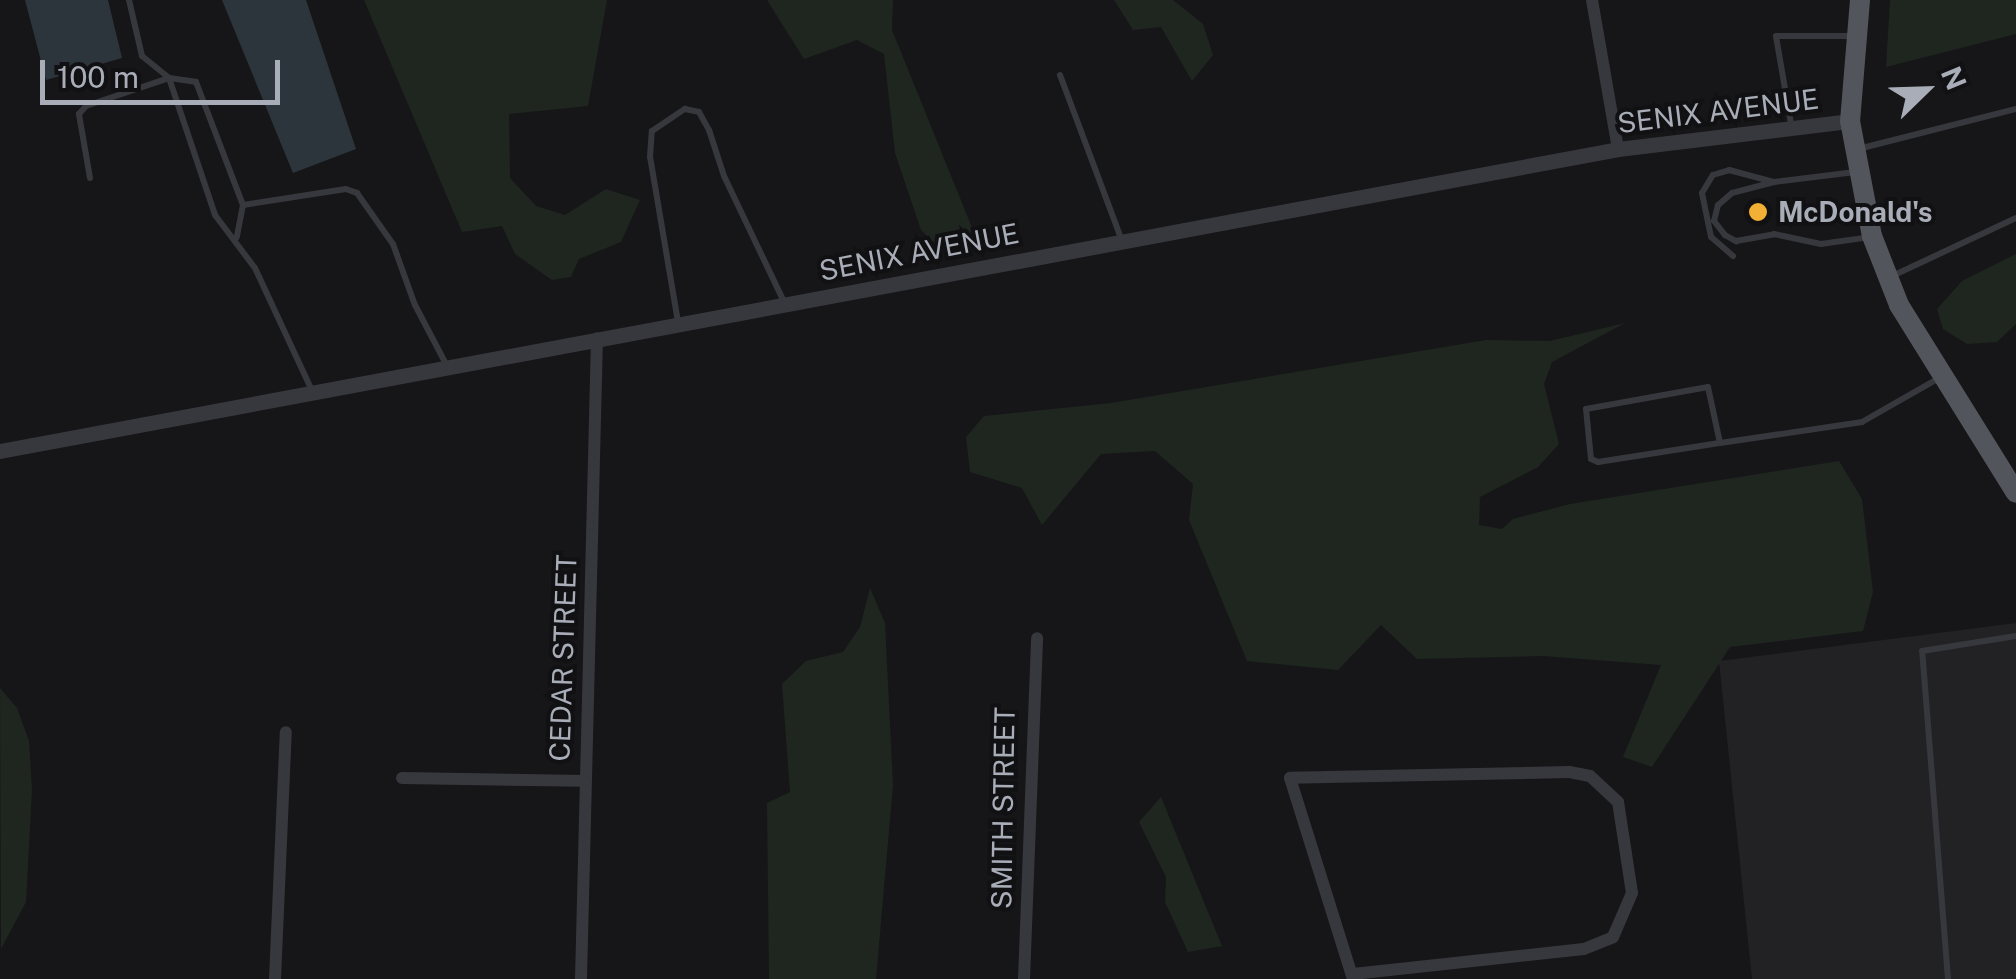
<!DOCTYPE html>
<html>
<head>
<meta charset="utf-8">
<style>
  body { margin:0 }
  #map { position:relative; width:2016px; height:979px; overflow:hidden; background:#161618; font-family:"Public Sans",sans-serif }
  div>[style] { position:absolute }
  .built>* { inset:0; background:#222225 }
  .green>* { inset:0; background:#1e261f }
  .water>* { inset:0; background:#2c353c }
  .service>* { height:6px; margin:-3px; padding:0 3px; transform-origin:3px; border-radius:3px; background:#37383d }
  .minor>* { height:12px; margin:-6px; padding:0 6px; transform-origin:6px; border-radius:6px; background:#37383d }
  .tertiary>* { height:15px; margin:-7.5px; padding:0 7.5px; transform-origin:7.5px; border-radius:7.5px; background:#37383d }
  .primary>* { height:20px; margin:-10px; padding:0 10px; transform-origin:10px; border-radius:10px; background:#53555c }
  .dots>* { width:28px; height:28px; translate:-50% -50%; box-sizing:border-box; border:5px solid #111113; border-radius:50% }
  span { translate:-50% -50%; white-space:nowrap; text-align:center; line-height:1.15; -webkit-text-stroke:8px #111113; paint-order:stroke }
  .street-label { font-size:28px; color:#a8adb8 }
  .poi-label { font-size:28px; color:#a8adb8; font-weight:700 }
  .left { translate:0 -50%; text-align:left }
  .north { position:absolute; left:1876px; top:40px; width:100px; height:100px; -webkit-text-stroke:8px #111113; paint-order:stroke; rotate:67deg; font-size:28px; font-weight:700; line-height:40px; text-align:center; color:#a8adb8 }
  .north::after { content:''; display:block; margin:auto; width:35px; height:45px; background:#a8adb8; clip-path:polygon(50% 0,100% 100%,50% 72%,0 100%) }
  .scale { position:absolute; left:40px; top:60px; width:240px; height:45px; box-sizing:border-box; border:5px solid #a8adb8; border-top:0; padding-left:12px; font-size:30px; line-height:35px; white-space:nowrap; color:#a8adb8; -webkit-text-stroke:8px #111113; paint-order:stroke }
</style>
</head>
<body>
<div id="map">
  <div class="built">
    <i style="clip-path:polygon(2016px 623px,2016px 979px,1752px 979px,1719px 661px)"></i>
  </div>
  <div class="green">
    <i style="clip-path:polygon(364px 0,607px 0,588px 106px,509px 114px,510px 178px,536px 206px,565px 215px,606px 189px,640px 200px,621px 242px,579px 259px,571px 277px,552px 280px,515px 254px,502px 226px,462px 232px)"></i>
    <i style="clip-path:polygon(767px 0,893px 0,892px 30px,977px 240px,944px 252px,921px 230px,895px 153px,884px 54px,857px 40px,804px 59px)"></i>
    <i style="clip-path:polygon(1114px 0,1173px 0,1203px 24px,1213px 55px,1192px 81px,1161px 27px,1133px 30px)"></i>
    <i style="clip-path:polygon(1890px 0,2016px 0,2016px 34px,1886px 67px)"></i>
    <i style="clip-path:polygon(2016px 254px,2016px 324px,1997px 342px,1967px 344px,1943px 329px,1937px 309px,1962px 281px)"></i>
    <i style="clip-path:polygon(1625px 323px,1552px 362px,1544px 384px,1559px 444px,1538px 467px,1480px 497px,1479px 525px,1502px 529px,1513px 519px,1570px 504px,1839px 461px,1862px 499px,1873px 592px,1863px 631px,1730px 647px,1652px 767px,1623px 757px,1661px 665px,1543px 656px,1417px 659px,1381px 625px,1338px 670px,1247px 661px,1189px 520px,1193px 484px,1155px 451px,1101px 454px,1042px 525px,1022px 488px,970px 472px,966px 437px,984px 416px,1111px 403px,1486px 340px,1550px 341px)"></i>
    <i style="clip-path:polygon(870px 588px,885px 623px,893px 785px,876px 979px,769px 979px,767px 803px,790px 792px,782px 684px,806px 661px,843px 652px,860px 627px)"></i>
    <i style="clip-path:polygon(0 688px,17px 708px,29px 741px,32px 790px,26px 902px,1px 949px)"></i>
    <i style="clip-path:polygon(1161px 797px,1222px 946px,1188px 952px,1165px 902px,1166px 877px,1139px 822px)"></i>
  </div>
  <div class="water">
    <i style="clip-path:polygon(25px 0,108px 0,122px 58px,46px 80px)"></i>
    <i style="clip-path:polygon(222px 0,306px 0,356px 149px,293px 173px)"></i>
  </div>
  <div class="service">
    <i style="left:129px;top:0;width:57px;rotate:76.9deg"></i>
    <i style="left:142px;top:56px;width:35px;rotate:39deg"></i>
    <i style="left:169px;top:78px;width:145px;rotate:71.4deg"></i>
    <i style="left:215px;top:215px;width:66px;rotate:53deg"></i>
    <i style="left:255px;top:268px;width:136px;rotate:65.1deg"></i>
    <i style="left:1060px;top:75px;width:174px;rotate:69.5deg"></i>
    <i style="left:1791px;top:124px;width:89px;rotate:-99.7deg"></i>
    <i style="left:1776px;top:36px;width:76px"></i>
    <i style="left:1858px;top:149px;width:163px;rotate:-14.2deg"></i>
    <i style="left:90px;top:178px;width:65px;rotate:-99.8deg"></i>
    <i style="left:79px;top:114px;width:11px;rotate:-49deg"></i>
    <i style="left:86px;top:106px;width:88px;rotate:-18.6deg"></i>
    <i style="left:169px;top:78px;width:27px;rotate:8deg"></i>
    <i style="left:196px;top:82px;width:132px;rotate:69.1deg"></i>
    <i style="left:243px;top:205px;width:33px;rotate:101deg"></i>
    <i style="left:1774px;top:182px;width:43px;rotate:165.3deg"></i>
    <i style="left:1732px;top:193px;width:18px;rotate:139deg"></i>
    <i style="left:1718px;top:205px;width:16px;rotate:104deg"></i>
    <i style="left:1714px;top:221px;width:18px;rotate:52deg"></i>
    <i style="left:1725px;top:235px;width:13px;rotate:29deg"></i>
    <i style="left:1736px;top:241px;width:39px;rotate:-10deg"></i>
    <i style="left:1774px;top:234px;width:48px;rotate:12deg"></i>
    <i style="left:1821px;top:244px;width:49px;rotate:-8.1deg"></i>
    <i style="left:243px;top:205px;width:104px;rotate:-8.8deg"></i>
    <i style="left:346px;top:189px;width:12px;rotate:20deg"></i>
    <i style="left:357px;top:193px;width:62px;rotate:54.8deg"></i>
    <i style="left:393px;top:244px;width:65px;rotate:70.2deg"></i>
    <i style="left:415px;top:305px;width:69px;rotate:62.3deg"></i>
    <i style="left:1733px;top:256px;width:29px;rotate:-139deg"></i>
    <i style="left:1711px;top:237px;width:45px;rotate:-101.6deg"></i>
    <i style="left:1702px;top:193px;width:21px;rotate:-59deg"></i>
    <i style="left:1713px;top:175px;width:17px;rotate:-17deg"></i>
    <i style="left:1729px;top:170px;width:47px;rotate:14.9deg"></i>
    <i style="left:1774px;top:182px;width:82px;rotate:-7deg"></i>
    <i style="left:1890px;top:277px;width:139px;rotate:-25.1deg"></i>
    <i style="left:678px;top:322px;width:167px;rotate:-99.6deg"></i>
    <i style="left:650px;top:157px;width:26px;rotate:-86deg"></i>
    <i style="left:652px;top:131px;width:40px;rotate:-34deg"></i>
    <i style="left:685px;top:109px;width:14px;rotate:12deg"></i>
    <i style="left:699px;top:112px;width:21px;rotate:61deg"></i>
    <i style="left:709px;top:130px;width:48px;rotate:71.9deg"></i>
    <i style="left:724px;top:176px;width:140px;rotate:64.5deg"></i>
    <i style="left:1720px;top:443px;width:57px;rotate:-102.1deg"></i>
    <i style="left:1708px;top:387px;width:124px;rotate:169.8deg"></i>
    <i style="left:1586px;top:409px;width:50px;rotate:84.3deg"></i>
    <i style="left:1591px;top:459px;width:8px;rotate:23deg"></i>
    <i style="left:1598px;top:462px;width:123px;rotate:-8.9deg"></i>
    <i style="left:1720px;top:443px;width:144px;rotate:-8.4deg"></i>
    <i style="left:1862px;top:422px;width:91px;rotate:-29.7deg"></i>
    <i style="left:1948px;top:979px;width:329px;rotate:-94.5deg"></i>
    <i style="left:1922px;top:651px;width:95px;rotate:-9.1deg"></i>
  </div>
  <div class="minor">
    <i style="left:1592px;top:0;width:151px;rotate:80.1deg"></i>
    <i style="left:402px;top:778px;width:183px;rotate:0.9deg"></i>
    <i style="left:1353px;top:974px;width:232px;rotate:-6.2deg"></i>
    <i style="left:1584px;top:949px;width:31px;rotate:-22deg"></i>
    <i style="left:1613px;top:937px;width:48px;rotate:-66.6deg"></i>
    <i style="left:1632px;top:893px;width:92px;rotate:-98.7deg"></i>
    <i style="left:1618px;top:802px;width:38px;rotate:-137deg"></i>
    <i style="left:1590px;top:776px;width:21px;rotate:-169deg"></i>
    <i style="left:1569px;top:772px;width:279px;rotate:178.8deg"></i>
    <i style="left:1290px;top:778px;width:211px;rotate:72.6deg"></i>
    <i style="left:275px;top:979px;width:247px;rotate:-87.5deg"></i>
    <i style="left:581px;top:979px;width:641px;rotate:-88.57deg"></i>
    <i style="left:1024px;top:979px;width:341px;rotate:-87.8deg"></i>
  </div>
  <div class="tertiary">
    <i style="left:0;top:451px;width:1646px;rotate:-10.57deg"></i>
    <i style="left:1618px;top:149px;width:234px;rotate:-6.9deg"></i>
  </div>
  <div class="primary">
    <i style="left:1860px;top:0;width:121px;rotate:94.7deg"></i>
    <i style="left:1850px;top:121px;width:117px;rotate:79.2deg"></i>
    <i style="left:1872px;top:236px;width:74px;rotate:68.6deg"></i>
    <i style="left:1899px;top:305px;width:221px;rotate:58.1deg"></i>
  </div>
  <div class="dots">
    <i style="left:1758px;top:212px;background:#f2b134"></i>
  </div>
  <div class="street-label">
    <span style="left:1718px;top:111px;rotate:-7deg">SENIX AVENUE</span>
    <span style="left:919px;top:252px;rotate:-11deg">SENIX AVENUE</span>
    <span style="left:563px;top:658px;rotate:-88deg">CEDAR STREET</span>
    <span style="left:1003px;top:808px;rotate:-89deg">SMITH STREET</span>
  </div>
  <div class="poi-label">
    <span class="left" style="left:1778px;top:212px">McDonald's</span>
  </div>
  <div class="north">N</div>
  <div class="scale">100 m</div>
</div>
</body>
</html>
